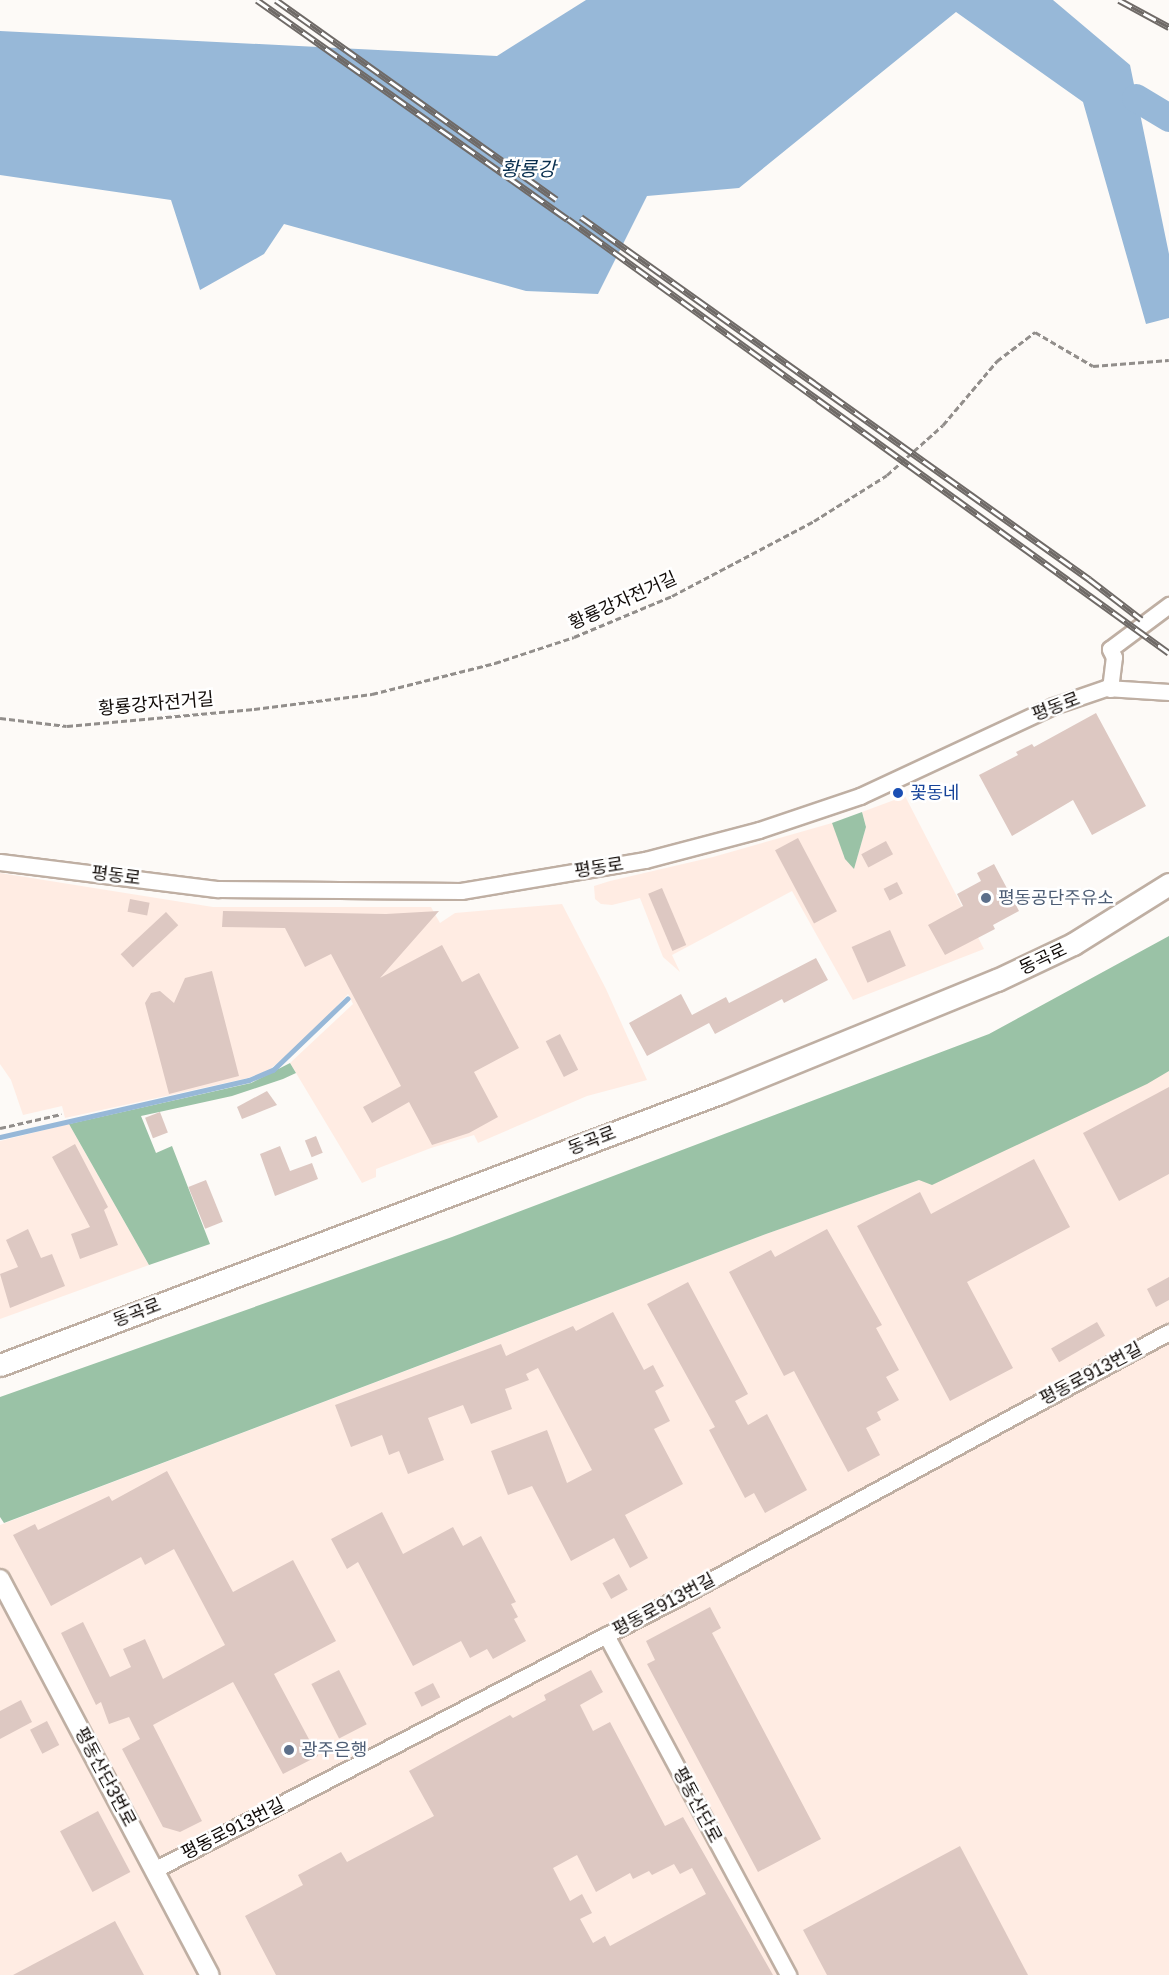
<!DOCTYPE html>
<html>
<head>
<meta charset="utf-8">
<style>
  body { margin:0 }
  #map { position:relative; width:1169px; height:1975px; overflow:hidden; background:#fdfaf7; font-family:Helvetica,"Noto Sans KR",sans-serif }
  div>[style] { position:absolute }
  .industrial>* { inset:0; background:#ffece3 }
  .forest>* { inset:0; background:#9ac2a6 }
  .water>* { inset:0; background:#97b8d8 }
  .stream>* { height:4.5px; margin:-2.25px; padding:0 2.25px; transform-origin:2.25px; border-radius:2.25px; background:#97b8d8 }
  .river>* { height:28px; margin:-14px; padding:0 14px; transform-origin:14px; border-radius:14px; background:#97b8d8 }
  .building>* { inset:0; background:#ddc8c2; transform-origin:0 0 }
  .path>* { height:3px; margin-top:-1.5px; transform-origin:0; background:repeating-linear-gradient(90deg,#928e8b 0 6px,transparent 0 9px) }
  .roads { filter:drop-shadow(2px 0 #bfafa3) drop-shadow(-2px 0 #bfafa3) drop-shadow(0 2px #bfafa3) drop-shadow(0 -2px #bfafa3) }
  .minor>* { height:15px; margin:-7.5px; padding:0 7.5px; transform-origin:7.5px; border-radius:7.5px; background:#fff }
  .tertiary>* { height:18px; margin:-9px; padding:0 9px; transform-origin:9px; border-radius:9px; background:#fff }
  .secondary>* { height:21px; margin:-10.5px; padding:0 10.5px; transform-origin:10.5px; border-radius:10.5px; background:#fff }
  .rail>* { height:7px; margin-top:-3.5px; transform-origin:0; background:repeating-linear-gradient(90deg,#fff 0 14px,#6f6a67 0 28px); box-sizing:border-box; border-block:2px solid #6f6a67 }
  .dots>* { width:16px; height:16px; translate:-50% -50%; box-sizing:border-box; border:3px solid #fff; border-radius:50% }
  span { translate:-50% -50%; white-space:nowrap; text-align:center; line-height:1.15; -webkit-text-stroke:5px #fff; paint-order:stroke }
  .street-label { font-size:18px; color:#110b08 }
  .transit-label { font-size:18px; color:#164399 }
  .left { translate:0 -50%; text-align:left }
  .service-label { font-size:18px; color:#4e5e75 }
  .water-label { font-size:20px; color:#092f4f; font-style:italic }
</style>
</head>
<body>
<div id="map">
  <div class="industrial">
    <i style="clip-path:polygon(905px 796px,984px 949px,853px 1000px,792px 891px,672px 955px,680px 972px,663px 957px,640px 898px,612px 905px,601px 904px,595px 899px,594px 886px,610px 881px,713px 857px,832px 823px,854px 869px,866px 827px,862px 812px)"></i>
    <i style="clip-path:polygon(0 873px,213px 907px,431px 907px,440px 923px,455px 913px,562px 904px,606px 989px,647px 1080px,587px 1096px,478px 1143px,474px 1135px,431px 1148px,376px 1169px,376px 1177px,362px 1183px,290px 1063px,353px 1004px,348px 994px,305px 1040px,269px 1070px,248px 1078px,65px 1118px,62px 1106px,23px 1115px,11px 1080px,0 1064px)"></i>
    <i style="clip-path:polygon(1169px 1071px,1169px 1975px,0 1975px,0 1525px,766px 1234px,919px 1180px)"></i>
    <i style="clip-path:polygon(69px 1124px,149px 1265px,0 1319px,0 1141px)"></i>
  </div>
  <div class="forest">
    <i style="clip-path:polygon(862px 812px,866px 827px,854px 869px,845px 859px,832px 823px)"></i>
    <i style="clip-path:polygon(1169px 936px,1169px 1071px,1147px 1084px,932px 1185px,919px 1180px,766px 1234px,4px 1523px,0 1517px,0 1397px,452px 1237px,989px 1034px)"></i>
    <i style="clip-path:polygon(290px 1063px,296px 1073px,283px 1079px,232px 1096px,141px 1116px,156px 1153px,172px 1146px,210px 1244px,149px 1265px,69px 1124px,251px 1083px)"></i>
  </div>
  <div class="water">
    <i style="clip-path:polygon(586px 0,1053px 0,1130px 65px,1169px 254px,1169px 318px,1146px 324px,1083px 102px,956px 12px,739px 188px,647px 196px,598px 294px,526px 291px,284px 224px,264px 254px,200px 290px,171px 200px,0 175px,0 31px,497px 56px)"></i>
  </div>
  <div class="stream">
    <i style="left:0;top:1137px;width:255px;rotate:-12.9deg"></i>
    <i style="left:249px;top:1080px;width:26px;rotate:-23deg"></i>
    <i style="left:273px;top:1070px;width:103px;rotate:-43.8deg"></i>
  </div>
  <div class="river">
    <i style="left:1136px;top:98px;width:39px;rotate:31deg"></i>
  </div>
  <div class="building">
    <i style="clip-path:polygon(1096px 713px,1146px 806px,1092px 835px,1073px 800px,1012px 836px,979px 775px,1018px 755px,1016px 752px,1032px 744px,1034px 747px)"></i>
    <i style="left:798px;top:838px;width:83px;height:26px;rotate:62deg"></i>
    <i style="left:886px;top:841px;width:15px;height:28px;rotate:62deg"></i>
    <i style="clip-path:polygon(994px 864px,1019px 911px,993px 925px,995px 929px,945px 955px,928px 925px,963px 906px,957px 894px,981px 881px,977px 873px)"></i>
    <i style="left:897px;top:882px;width:13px;height:15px;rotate:63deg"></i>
    <i style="left:662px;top:888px;width:62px;height:15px;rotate:67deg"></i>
    <i style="left:130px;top:899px;width:20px;height:13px;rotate:11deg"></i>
    <i style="clip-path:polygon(223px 911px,386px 914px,439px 911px,380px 978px,442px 945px,462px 982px,479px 973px,519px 1048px,474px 1072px,498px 1117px,469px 1133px,432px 1145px,409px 1102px,372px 1123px,363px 1107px,401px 1086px,331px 954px,305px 967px,285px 928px,222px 927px)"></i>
    <i style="left:166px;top:912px;width:18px;height:62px;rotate:47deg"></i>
    <i style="left:890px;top:930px;width:39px;height:42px;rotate:66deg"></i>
    <i style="clip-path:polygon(816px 958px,828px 980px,784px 1003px,782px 999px,715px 1034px,709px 1023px,647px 1056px,629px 1023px,681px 994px,692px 1015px,726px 997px,729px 1003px)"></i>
    <i style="clip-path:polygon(212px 971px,239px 1076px,169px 1094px,145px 1003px,151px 993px,160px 991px,174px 1003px,185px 978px)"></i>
    <i style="left:560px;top:1034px;width:40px;height:16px;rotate:63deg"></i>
    <i style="clip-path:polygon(1169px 1087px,1169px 1174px,1119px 1201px,1083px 1133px)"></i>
    <i style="clip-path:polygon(267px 1091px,277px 1105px,242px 1119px,237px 1107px)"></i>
    <i style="left:160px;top:1112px;width:22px;height:16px;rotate:69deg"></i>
    <i style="left:316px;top:1136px;width:18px;height:12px;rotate:68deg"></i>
    <i style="clip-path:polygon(75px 1144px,108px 1207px,104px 1210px,118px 1245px,80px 1259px,71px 1234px,90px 1227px,52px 1157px)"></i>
    <i style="clip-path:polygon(280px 1146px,290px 1171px,312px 1163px,318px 1179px,275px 1196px,260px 1154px)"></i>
    <i style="clip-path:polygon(1034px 1159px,1070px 1227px,967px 1282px,1013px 1368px,950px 1401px,857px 1226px,920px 1192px,931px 1214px)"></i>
    <i style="left:206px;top:1180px;width:45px;height:19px;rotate:68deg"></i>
    <i style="clip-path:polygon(28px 1229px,41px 1258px,52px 1254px,65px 1286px,10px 1308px,0 1274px,18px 1267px,6px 1240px)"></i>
    <i style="clip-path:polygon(827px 1229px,882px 1325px,876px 1328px,899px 1370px,886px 1377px,899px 1400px,877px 1412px,881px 1420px,866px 1428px,880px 1455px,848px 1472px,794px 1371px,784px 1376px,729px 1272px,771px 1250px,775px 1257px)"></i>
    <i style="clip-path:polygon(1169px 1277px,1169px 1300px,1156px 1307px,1147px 1289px)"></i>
    <i style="clip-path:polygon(688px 1282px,748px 1394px,735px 1401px,748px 1425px,767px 1414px,807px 1490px,765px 1513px,754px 1493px,745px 1498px,709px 1430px,715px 1427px,647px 1304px)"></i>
    <i style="clip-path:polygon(613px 1312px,644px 1370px,653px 1365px,664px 1386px,655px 1391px,670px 1421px,654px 1429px,683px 1484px,625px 1515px,648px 1558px,630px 1568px,614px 1538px,571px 1561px,532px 1486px,508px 1495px,491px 1451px,547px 1430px,567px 1483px,592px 1470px,538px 1368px,526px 1374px,529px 1380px,505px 1389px,512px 1409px,471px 1424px,463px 1405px,428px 1418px,444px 1460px,408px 1474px,399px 1451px,389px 1455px,382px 1435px,351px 1447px,335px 1405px,501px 1344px,506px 1356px,573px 1326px,576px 1331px)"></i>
    <i style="left:1097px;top:1322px;width:16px;height:53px;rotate:60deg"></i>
    <i style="clip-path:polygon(167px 1471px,233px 1592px,293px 1560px,336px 1641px,274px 1674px,318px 1756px,283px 1774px,233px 1682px,153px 1725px,202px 1821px,180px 1832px,163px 1827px,122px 1749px,140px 1739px,129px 1717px,109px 1724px,101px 1702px,96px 1705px,61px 1633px,83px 1622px,110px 1677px,131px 1667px,123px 1649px,145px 1639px,163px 1679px,225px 1645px,174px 1549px,145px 1565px,141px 1557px,51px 1606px,13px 1535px,35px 1524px,38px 1530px,109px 1496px,112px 1501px)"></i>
    <i style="clip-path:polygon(382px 1512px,403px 1554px,453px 1527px,463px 1546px,481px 1536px,516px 1602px,511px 1604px,518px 1617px,514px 1619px,526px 1641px,493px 1659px,487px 1649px,470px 1658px,461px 1641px,413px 1666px,358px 1562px,347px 1569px,331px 1539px)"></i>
    <i style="left:619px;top:1574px;width:18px;height:19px;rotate:61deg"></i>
    <i style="clip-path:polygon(710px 1607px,721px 1628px,712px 1633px,821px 1839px,758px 1872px,647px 1664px,655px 1660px,646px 1641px)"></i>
    <i style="left:339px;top:1670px;width:61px;height:31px;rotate:63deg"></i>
    <i style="clip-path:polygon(evenodd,591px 1670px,603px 1692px,580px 1705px,593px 1731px,610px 1722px,665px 1826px,683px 1817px,773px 1975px,276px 1975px,245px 1916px,303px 1885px,298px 1875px,341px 1852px,347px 1862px,434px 1816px,409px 1771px,510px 1715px,513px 1718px,546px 1700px,544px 1695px,591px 1670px,577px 1855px,596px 1892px,630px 1873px,633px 1879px,649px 1871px,652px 1875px,674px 1864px,680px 1874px,692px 1868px,706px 1894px,610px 1946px,605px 1936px,593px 1943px,580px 1919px,592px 1913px,582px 1894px,570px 1901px,553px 1868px,577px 1855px)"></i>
    <i style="left:433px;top:1683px;width:16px;height:21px;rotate:63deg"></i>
    <i style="clip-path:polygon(21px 1700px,32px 1722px,0 1739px,0 1711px)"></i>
    <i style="left:47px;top:1721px;width:27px;height:19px;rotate:63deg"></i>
    <i style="left:98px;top:1811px;width:69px;height:43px;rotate:62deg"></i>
    <i style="clip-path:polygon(960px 1846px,1028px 1975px,827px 1975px,803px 1930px)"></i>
    <i style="clip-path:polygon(115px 1921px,144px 1975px,13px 1975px)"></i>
  </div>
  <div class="path">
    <i style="left:0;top:718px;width:67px;rotate:6.8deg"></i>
    <i style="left:67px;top:726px;width:188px;rotate:-5.2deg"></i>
    <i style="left:254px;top:709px;width:119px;rotate:-7.2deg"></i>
    <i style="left:372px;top:694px;width:127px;rotate:-14.1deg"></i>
    <i style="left:495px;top:663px;width:83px;rotate:-18.2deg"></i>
    <i style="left:574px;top:637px;width:106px;rotate:-22.7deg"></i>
    <i style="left:672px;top:596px;width:161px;rotate:-27.8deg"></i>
    <i style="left:814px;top:521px;width:86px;rotate:-32.2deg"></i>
    <i style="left:887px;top:475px;width:75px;rotate:-41.8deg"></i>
    <i style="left:943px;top:425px;width:84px;rotate:-49.8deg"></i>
    <i style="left:997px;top:361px;width:48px;rotate:-37.3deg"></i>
    <i style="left:1035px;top:332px;width:67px;rotate:30.4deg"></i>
    <i style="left:1093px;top:366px;width:76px;rotate:-4.5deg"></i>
    <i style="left:0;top:1128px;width:63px;rotate:-12.9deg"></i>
  </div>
  <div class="roads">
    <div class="minor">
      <i style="left:1110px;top:689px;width:32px;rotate:-83deg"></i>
      <i style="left:1114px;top:657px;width:9px;rotate:-117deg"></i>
      <i style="left:1110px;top:649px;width:74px;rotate:-36.7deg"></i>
      <i style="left:0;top:862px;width:220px;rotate:7.1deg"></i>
      <i style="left:218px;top:889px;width:243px;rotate:0.5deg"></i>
      <i style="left:461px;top:891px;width:187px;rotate:-9.6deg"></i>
      <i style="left:645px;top:860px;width:118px;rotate:-14.7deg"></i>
      <i style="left:759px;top:830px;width:107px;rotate:-18.6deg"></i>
      <i style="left:860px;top:796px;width:213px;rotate:-25deg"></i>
      <i style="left:1053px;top:706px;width:56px;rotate:-18.8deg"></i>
      <i style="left:1106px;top:688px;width:63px;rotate:3.6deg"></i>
      <i style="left:606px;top:1635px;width:386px;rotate:61.8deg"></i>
      <i style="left:154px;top:1870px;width:601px;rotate:-27.46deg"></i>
      <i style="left:687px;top:1593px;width:548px;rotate:-28.44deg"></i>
    </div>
    <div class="tertiary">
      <i style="left:0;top:1579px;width:448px;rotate:62.1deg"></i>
    </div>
    <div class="secondary">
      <i style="left:0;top:1365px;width:772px;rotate:-20.71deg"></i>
      <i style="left:722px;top:1092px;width:297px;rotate:-22.2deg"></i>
      <i style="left:997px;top:980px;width:84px;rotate:-25.3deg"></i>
      <i style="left:1073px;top:944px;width:113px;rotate:-32deg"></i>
    </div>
  </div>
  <div class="rail">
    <i style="left:257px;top:0;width:380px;rotate:35.2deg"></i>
    <i style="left:568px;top:219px;width:741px;rotate:35.83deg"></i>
    <i style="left:276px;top:0;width:344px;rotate:35.4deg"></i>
    <i style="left:1119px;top:0;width:57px;rotate:28.4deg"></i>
    <i style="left:581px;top:217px;width:624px;rotate:35.47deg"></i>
    <i style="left:1089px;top:579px;width:66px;rotate:37.6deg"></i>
  </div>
  <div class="dots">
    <i style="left:898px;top:793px;background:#1a4fb4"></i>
    <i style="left:986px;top:898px;background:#5c6f8a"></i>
    <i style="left:289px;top:1750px;background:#5c6f8a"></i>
  </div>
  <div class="street-label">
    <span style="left:623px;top:601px;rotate:-24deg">황룡강자전거길</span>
    <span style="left:156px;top:704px;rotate:-5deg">황룡강자전거길</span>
    <span style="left:1056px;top:707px;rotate:-21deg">평동로</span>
    <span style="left:599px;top:868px;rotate:-9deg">평동로</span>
    <span style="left:116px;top:876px;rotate:7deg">평동로</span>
    <span style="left:1043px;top:959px;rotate:-25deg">동곡로</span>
    <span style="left:592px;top:1141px;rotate:-21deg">동곡로</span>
    <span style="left:137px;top:1313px;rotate:-21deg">동곡로</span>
    <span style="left:1091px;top:1374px;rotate:-28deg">평동로913번길</span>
    <span style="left:664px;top:1605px;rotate:-28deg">평동로913번길</span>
    <span style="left:105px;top:1777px;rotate:62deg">평동산단3번로</span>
    <span style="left:697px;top:1805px;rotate:62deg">평동산단로</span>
    <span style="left:233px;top:1829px;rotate:-27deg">평동로913번길</span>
  </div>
  <div class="transit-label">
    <span class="left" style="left:910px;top:793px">꽃동네</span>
  </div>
  <div class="service-label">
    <span class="left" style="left:998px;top:898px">평동공단주유소</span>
    <span class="left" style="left:301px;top:1750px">광주은행</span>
  </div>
  <div class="water-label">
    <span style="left:528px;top:169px">황룡강</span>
  </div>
</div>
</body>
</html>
